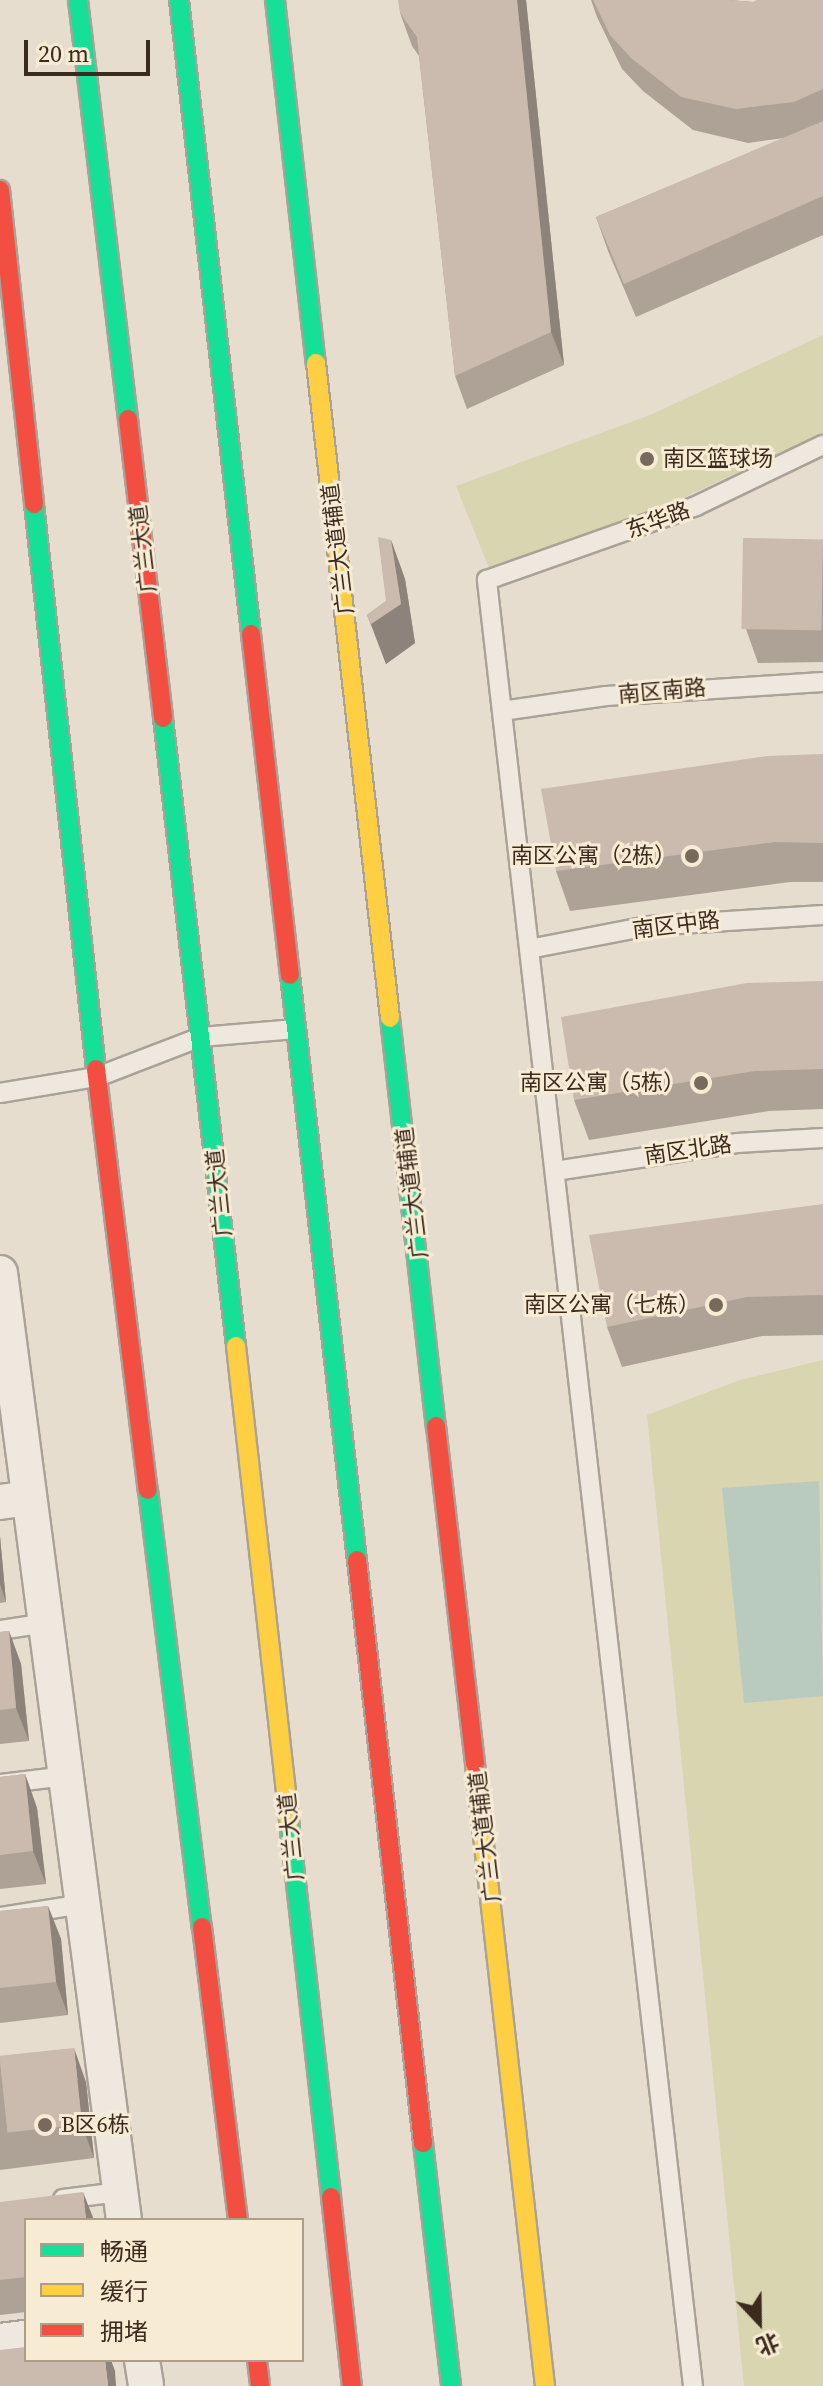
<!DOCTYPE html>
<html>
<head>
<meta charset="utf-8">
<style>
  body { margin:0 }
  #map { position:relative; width:823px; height:2386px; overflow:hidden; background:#e6ddce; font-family:"Source Serif 4","Noto Sans SC",serif }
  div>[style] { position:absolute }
  .green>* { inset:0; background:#d8d5b0 }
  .water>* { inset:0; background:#b9cbbf }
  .roads { filter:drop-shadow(2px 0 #aba297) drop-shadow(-2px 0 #aba297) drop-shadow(0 2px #aba297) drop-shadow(0 -2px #aba297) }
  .lane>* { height:18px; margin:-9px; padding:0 9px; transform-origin:9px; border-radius:9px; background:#eee8df }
  .street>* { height:34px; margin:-17px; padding:0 17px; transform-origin:17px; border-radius:17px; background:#eee8df }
  .fast>* { height:18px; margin:-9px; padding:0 9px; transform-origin:9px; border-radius:9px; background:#16e098 }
  .slow>* { height:18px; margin:-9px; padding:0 9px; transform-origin:9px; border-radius:9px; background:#ffcf43 }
  .jam>* { height:18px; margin:-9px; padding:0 9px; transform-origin:9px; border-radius:9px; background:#f24e42 }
  .wall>* { inset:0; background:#aea196 }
  .shaded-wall>* { inset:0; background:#8d837a }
  .building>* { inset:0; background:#cabbae; transform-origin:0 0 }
  .dots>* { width:22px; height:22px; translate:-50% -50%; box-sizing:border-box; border:4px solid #f7ebd4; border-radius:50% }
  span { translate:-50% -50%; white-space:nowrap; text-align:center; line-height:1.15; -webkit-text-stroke:6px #f7ebd4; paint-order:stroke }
  .poi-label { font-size:22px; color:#3b2a1e }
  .left { translate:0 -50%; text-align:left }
  .right { translate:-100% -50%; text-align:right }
  .street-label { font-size:22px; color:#3b2a1e }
  .legend { position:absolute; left:24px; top:2218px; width:280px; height:144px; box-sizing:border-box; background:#f7ebd4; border:2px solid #ac9e8b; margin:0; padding:10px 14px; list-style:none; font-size:24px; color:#3b2a1e }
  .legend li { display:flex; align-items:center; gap:16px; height:40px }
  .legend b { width:40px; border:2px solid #ac9e8b }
  .north { position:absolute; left:719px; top:2282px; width:80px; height:80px; -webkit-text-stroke:6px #f7ebd4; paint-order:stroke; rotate:158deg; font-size:22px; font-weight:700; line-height:32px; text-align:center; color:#3b2a1e }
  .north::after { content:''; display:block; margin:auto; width:28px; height:36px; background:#3b2a1e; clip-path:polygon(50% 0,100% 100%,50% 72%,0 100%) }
  .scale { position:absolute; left:24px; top:40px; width:126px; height:36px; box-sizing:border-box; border:4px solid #3b2a1e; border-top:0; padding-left:10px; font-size:24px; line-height:28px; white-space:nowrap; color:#3b2a1e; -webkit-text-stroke:6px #f7ebd4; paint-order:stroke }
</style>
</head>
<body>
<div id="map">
  <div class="green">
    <i style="clip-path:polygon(823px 335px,823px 433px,676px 501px,489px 568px,456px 486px,650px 415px)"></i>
    <i style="clip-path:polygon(823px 1360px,823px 2386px,744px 2386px,647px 1415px,740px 1380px)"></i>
  </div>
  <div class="water">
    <i style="clip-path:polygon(819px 1481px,823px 1696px,744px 1703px,722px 1488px)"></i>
  </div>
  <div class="roads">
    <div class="lane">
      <i style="left:502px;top:711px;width:105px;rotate:-8.2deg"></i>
      <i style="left:606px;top:696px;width:217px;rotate:-3.7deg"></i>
      <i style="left:529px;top:949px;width:122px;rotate:-10.9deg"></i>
      <i style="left:649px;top:926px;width:174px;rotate:-3.6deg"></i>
      <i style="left:0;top:1093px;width:98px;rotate:-9.4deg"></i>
      <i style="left:97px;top:1077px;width:111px;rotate:-21deg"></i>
      <i style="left:201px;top:1037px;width:95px;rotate:-4.8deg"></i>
      <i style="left:555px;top:1171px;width:184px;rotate:-8.7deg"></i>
      <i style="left:737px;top:1143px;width:86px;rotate:-3.3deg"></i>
      <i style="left:0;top:1630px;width:47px;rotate:-8.7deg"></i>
      <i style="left:0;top:1784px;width:66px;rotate:-6.9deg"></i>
      <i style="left:0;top:1917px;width:84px;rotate:-8.9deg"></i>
      <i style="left:63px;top:2199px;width:57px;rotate:-7deg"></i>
      <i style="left:693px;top:2386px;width:1818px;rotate:-96.51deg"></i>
      <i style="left:487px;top:580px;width:222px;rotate:-19.5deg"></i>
      <i style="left:696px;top:506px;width:141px;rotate:-25.7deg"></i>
    </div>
    <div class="street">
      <i style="left:0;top:1273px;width:955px;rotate:82.54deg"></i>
      <i style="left:0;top:1502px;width:29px;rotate:-8deg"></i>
      <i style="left:0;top:2341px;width:26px;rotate:-7deg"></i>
      <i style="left:142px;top:2360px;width:26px;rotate:81deg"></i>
    </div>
    <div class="fast">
      <i style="left:78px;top:0;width:422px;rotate:83.2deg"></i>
      <i style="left:179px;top:0;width:638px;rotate:83.52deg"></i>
      <i style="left:275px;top:0;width:365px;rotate:83.6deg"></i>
      <i style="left:34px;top:504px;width:568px;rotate:83.74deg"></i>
      <i style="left:163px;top:718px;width:632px;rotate:83.37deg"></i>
      <i style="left:290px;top:975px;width:589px;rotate:83.47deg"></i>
      <i style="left:390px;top:1018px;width:411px;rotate:83.6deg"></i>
      <i style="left:148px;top:1490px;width:440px;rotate:83deg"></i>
      <i style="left:289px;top:1821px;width:378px;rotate:83.6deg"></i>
      <i style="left:423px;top:2143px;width:245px;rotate:83.4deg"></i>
    </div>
    <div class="slow">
      <i style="left:316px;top:363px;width:659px;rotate:83.55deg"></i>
      <i style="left:236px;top:1346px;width:478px;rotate:83.6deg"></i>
      <i style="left:475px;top:1765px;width:625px;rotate:83.57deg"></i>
    </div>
    <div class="jam">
      <i style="left:0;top:190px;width:316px;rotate:83.8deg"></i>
      <i style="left:128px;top:419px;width:301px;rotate:83.3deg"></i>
      <i style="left:251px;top:634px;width:343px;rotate:83.5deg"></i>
      <i style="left:96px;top:1069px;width:424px;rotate:83deg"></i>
      <i style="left:436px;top:1426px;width:341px;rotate:83.4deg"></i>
      <i style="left:357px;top:1560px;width:587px;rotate:83.54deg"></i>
      <i style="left:202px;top:1927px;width:295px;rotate:83deg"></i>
      <i style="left:331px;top:2197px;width:190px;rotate:83.7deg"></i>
      <i style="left:257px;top:2360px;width:26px;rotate:83deg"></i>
    </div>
  </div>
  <div class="wall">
    <i style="clip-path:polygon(526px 0,564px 365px,467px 409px,455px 376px,419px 56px,412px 46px,400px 13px)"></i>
    <i style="clip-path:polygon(591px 0,730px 0,753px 2px,823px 0,823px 235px,636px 317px,608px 251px,596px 217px,784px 138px,748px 143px,693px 130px,643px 91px,622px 69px,597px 17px)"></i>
    <i style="clip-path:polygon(823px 539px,823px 662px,758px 663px,746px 629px)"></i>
    <i style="clip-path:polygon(391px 540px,405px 579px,415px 643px,386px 664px,367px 615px,386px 601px)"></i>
    <i style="clip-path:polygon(823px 754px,823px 882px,790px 882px,570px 911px,556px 871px)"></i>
    <i style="clip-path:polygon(823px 981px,823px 1109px,769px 1111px,589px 1140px,574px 1100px)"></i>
    <i style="clip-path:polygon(823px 1204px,823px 1335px,762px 1336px,622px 1367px,607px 1327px)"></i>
    <i style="clip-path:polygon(0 1536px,6px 1602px,0 1603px)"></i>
    <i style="clip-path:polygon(9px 1631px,21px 1664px,29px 1741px,0 1744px,0 1632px)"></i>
    <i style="clip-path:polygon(25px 1774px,37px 1808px,46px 1884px,0 1889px,0 1777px)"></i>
    <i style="clip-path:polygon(48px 1906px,61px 1939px,68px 2015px,0 2023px,0 1911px)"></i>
    <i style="clip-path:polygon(0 2057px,86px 2082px,94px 2158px,0 2170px)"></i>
    <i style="clip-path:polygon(0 2202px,26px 2220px,26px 2312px,0 2315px)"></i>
  </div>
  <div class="shaded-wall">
    <i style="clip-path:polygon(517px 0,526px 0,564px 365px,551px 332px)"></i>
    <i style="clip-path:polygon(391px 540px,405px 579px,415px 643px,386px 664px,371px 624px,401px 604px)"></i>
    <i style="clip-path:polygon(0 1536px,6px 1602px,0 1584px)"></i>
    <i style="clip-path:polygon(9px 1631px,21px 1664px,29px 1741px,16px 1708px)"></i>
    <i style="clip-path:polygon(25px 1774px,37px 1808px,46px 1884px,33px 1851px)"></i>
    <i style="clip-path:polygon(48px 1906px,61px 1939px,68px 2015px,56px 1982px)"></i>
    <i style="clip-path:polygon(74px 2048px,86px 2082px,94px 2158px,82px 2125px)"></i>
    <i style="clip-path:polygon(83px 2192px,94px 2220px,86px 2220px)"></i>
    <i style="clip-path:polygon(105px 2360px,111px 2360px,115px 2371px,116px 2386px,108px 2386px)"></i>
  </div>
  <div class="building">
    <i style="clip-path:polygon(398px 0,517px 0,551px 332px,455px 376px,417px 37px,400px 13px)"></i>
    <i style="clip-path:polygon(593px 0,729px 0,753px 2px,757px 0,823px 0,823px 89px,794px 102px,736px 109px,681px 97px,631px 58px,610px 35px)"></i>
    <i style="clip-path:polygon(823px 121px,823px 196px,624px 284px,596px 217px)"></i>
    <i style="clip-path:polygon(378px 537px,391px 540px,401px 604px,371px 624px,367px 615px,386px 601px)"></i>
    <i style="left:743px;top:538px;width:80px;height:91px;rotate:1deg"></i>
    <i style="clip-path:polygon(823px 754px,823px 843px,775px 842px,556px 871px,541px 789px,767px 756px)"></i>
    <i style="clip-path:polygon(823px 981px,823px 1069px,755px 1071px,574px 1100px,561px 1017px,747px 983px)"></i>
    <i style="clip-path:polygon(823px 1204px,823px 1295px,747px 1297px,607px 1327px,589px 1235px)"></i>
    <i style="clip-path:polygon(9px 1631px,16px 1708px,0 1710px,0 1632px)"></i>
    <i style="clip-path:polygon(25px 1774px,33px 1851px,0 1855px,0 1777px)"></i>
    <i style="clip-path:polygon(48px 1906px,56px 1982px,0 1988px,0 1911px)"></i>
    <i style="left:74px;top:2048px;width:77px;height:75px;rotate:84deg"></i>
    <i style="clip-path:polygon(83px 2192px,86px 2220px,26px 2220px,26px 2277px,0 2280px,0 2202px)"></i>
    <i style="clip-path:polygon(26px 2347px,26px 2360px,105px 2360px,108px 2386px,0 2386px,0 2350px)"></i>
  </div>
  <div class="dots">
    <i style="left:647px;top:459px;background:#77695c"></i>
    <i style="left:692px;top:856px;background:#77695c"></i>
    <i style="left:701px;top:1083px;background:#77695c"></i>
    <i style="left:716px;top:1305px;background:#77695c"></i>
    <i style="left:45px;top:2125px;background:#77695c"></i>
  </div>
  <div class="poi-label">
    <span class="left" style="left:663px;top:459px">南区篮球场</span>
    <span class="right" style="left:676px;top:856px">南区公寓（2栋）</span>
    <span class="right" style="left:685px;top:1083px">南区公寓（5栋）</span>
    <span class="right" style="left:700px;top:1305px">南区公寓（七栋）</span>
    <span class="left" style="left:61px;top:2125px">B区6栋</span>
  </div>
  <div class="street-label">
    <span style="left:658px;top:520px;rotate:-20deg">东华路</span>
    <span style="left:143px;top:549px;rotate:-97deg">广兰大道</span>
    <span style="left:338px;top:549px;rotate:-97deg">广兰大道辅道</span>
    <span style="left:662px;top:691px;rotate:-5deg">南区南路</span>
    <span style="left:676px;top:925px;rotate:-7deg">南区中路</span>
    <span style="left:688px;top:1150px;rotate:-8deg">南区北路</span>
    <span style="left:219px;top:1193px;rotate:-96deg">广兰大道</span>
    <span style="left:412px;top:1193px;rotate:-97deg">广兰大道辅道</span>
    <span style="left:291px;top:1837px;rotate:-96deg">广兰大道</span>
    <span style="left:485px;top:1837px;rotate:-97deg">广兰大道辅道</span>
  </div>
  <ul class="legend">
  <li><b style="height:10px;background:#16e098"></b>畅通</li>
  <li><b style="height:10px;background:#ffcf43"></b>缓行</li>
  <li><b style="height:10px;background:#f24e42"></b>拥堵</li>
  </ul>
  <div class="north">北</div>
  <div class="scale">20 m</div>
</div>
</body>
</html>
